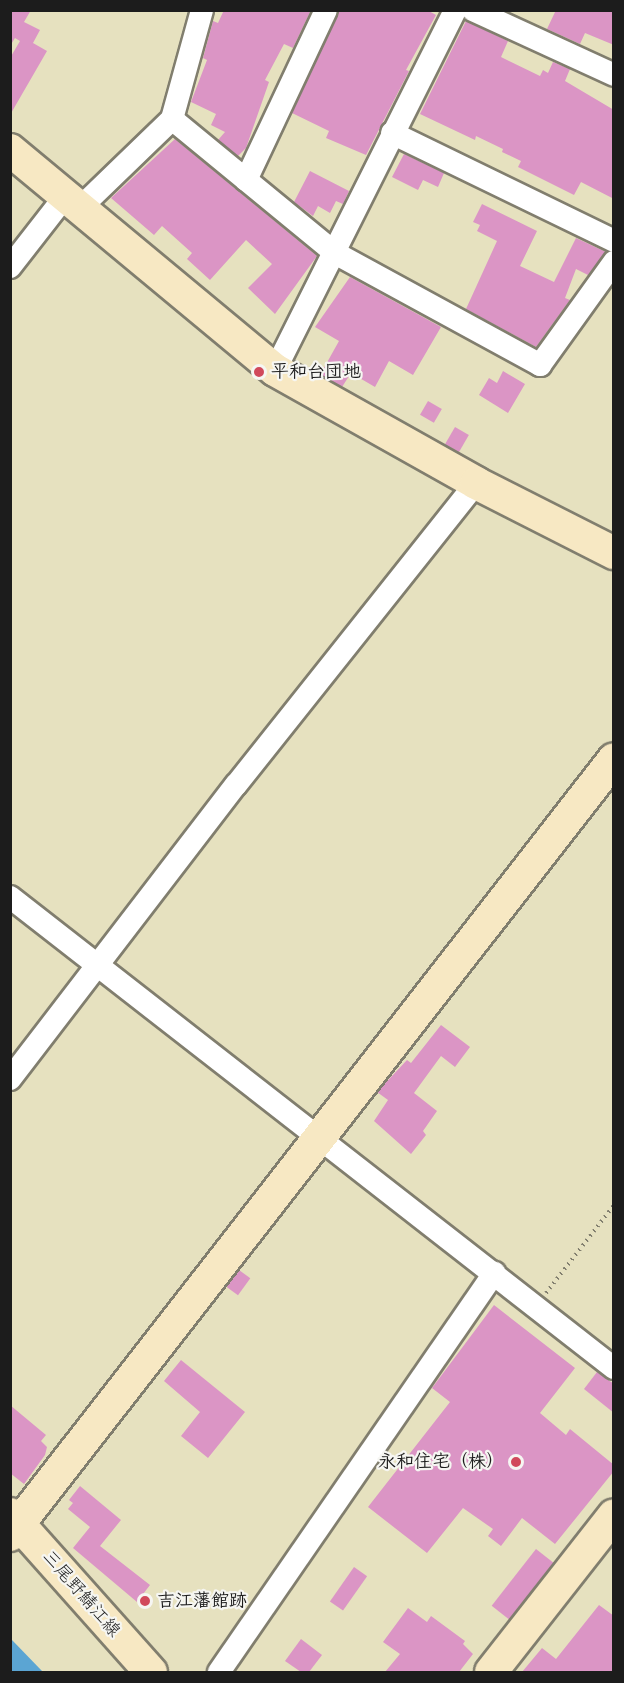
<!DOCTYPE html>
<html>
<head>
<meta charset="utf-8">
<style>
  body { margin:0 }
  #map { position:relative; width:624px; height:1683px; overflow:hidden; background:#e6e1bf; font-family:"Comic Neue","Klee One",sans-serif }
  div>[style] { position:absolute }
  .water>* { inset:0; background:#5ba5d3 }
  .building>* { inset:0; background:#db95c5; transform-origin:0 0 }
  .path>* { height:4px; margin-top:-2px; transform-origin:0; background:repeating-linear-gradient(90deg,#817e6e 0 1.5px,transparent 0 6px) }
  .roads { filter:drop-shadow(2px 0 #817e6e) drop-shadow(-2px 0 #817e6e) drop-shadow(0 2px #817e6e) drop-shadow(0 -2px #817e6e) }
  .street>* { height:22px; margin:-11px; padding:0 11px; transform-origin:11px; border-radius:11px; background:#fff }
  .secondary>* { height:32px; margin:-16px; padding:0 16px; transform-origin:16px; border-radius:16px; background:#f7e8c3 }
  .dots>* { width:16px; height:16px; translate:-50% -50%; box-sizing:border-box; border:3px solid #f6f6f2; border-radius:50% }
  span { translate:-50% -50%; white-space:nowrap; text-align:center; line-height:1.15; -webkit-text-stroke:4.5px #f6f6f2; paint-order:stroke }
  .poi-label { font-size:18px; color:#1c1c1c; font-weight:700 }
  .left { translate:0 -50%; text-align:left }
  .right { translate:-100% -50%; text-align:right }
  .street-label { font-size:18px; color:#1c1c1c }
  .frame { position:absolute; inset:0; border:12px solid #1c1c1c; pointer-events:none }
</style>
</head>
<body>
<div id="map">
  <div class="water">
    <i style="clip-path:polygon(11px 1639px,43px 1672px,11px 1672px)"></i>
  </div>
  <div class="building">
    <i style="clip-path:polygon(10px 10px,31px 10px,24px 22px,40px 30px,33px 43px,47px 51px,10px 115px,10px 58px,20px 41px,15px 38px,10px 46px)"></i>
    <i style="clip-path:polygon(224px 10px,311px 10px,293px 48px,284px 44px,265px 80px,269px 82px,246px 148px,238px 156px,218px 140px,225px 132px,211px 125px,216px 114px,191px 102px,207px 60px,203px 58px,213px 21px,218px 23px)"></i>
    <i style="clip-path:polygon(339px 10px,427px 10px,436px 15px,406px 70px,409px 71px,366px 155px,326px 138px,329px 131px,292px 113px)"></i>
    <i style="clip-path:polygon(556px 10px,614px 10px,614px 45px,585px 33px,580px 44px,547px 29px)"></i>
    <i style="clip-path:polygon(466px 21px,508px 41px,501px 57px,540px 76px,543px 70px,548px 73px,553px 62px,570px 69px,565px 81px,614px 110px,614px 199px,581px 182px,574px 195px,518px 167px,521px 161px,502px 152px,503px 149px,476px 136px,475px 140px,420px 114px)"></i>
    <i style="clip-path:polygon(175px 139px,317px 256px,275px 314px,248px 288px,272px 264px,246px 240px,210px 280px,187px 259px,192px 253px,162px 226px,154px 235px,111px 198px)"></i>
    <i style="clip-path:polygon(404px 154px,444px 173px,438px 187px,423px 180px,418px 190px,392px 177px)"></i>
    <i style="clip-path:polygon(310px 171px,349px 191px,343px 204px,336px 201px,330px 213px,318px 206px,313px 216px,294px 202px)"></i>
    <i style="clip-path:polygon(482px 204px,537px 231px,520px 266px,554px 282px,576px 238px,606px 252px,588px 275px,576px 269px,565px 298px,570px 300px,536px 347px,466px 309px,497px 241px,477px 231px,480px 225px,473px 222px)"></i>
    <i style="clip-path:polygon(350px 277px,441px 327px,413px 375px,389px 361px,375px 387px,351px 373px,342px 387px,320px 375px,339px 341px,315px 327px)"></i>
    <i style="clip-path:polygon(503px 371px,525px 384px,508px 413px,479px 395px,489px 378px,497px 383px)"></i>
    <i style="left:428px;top:401px;width:16px;height:16px;rotate:30deg"></i>
    <i style="left:455px;top:427px;width:16px;height:20px;rotate:30deg"></i>
    <i style="clip-path:polygon(441px 1025px,470px 1047px,455px 1067px,441px 1056px,414px 1093px,437px 1111px,423px 1131px,426px 1135px,411px 1154px,374px 1121px,388px 1100px,377px 1092px,407px 1060px,411px 1063px)"></i>
    <i style="left:239px;top:1270px;width:14px;height:21px;rotate:36deg"></i>
    <i style="clip-path:polygon(494px 1305px,575px 1368px,540px 1413px,566px 1435px,570px 1429px,614px 1465px,614px 1471px,555px 1544px,522px 1518px,501px 1546px,488px 1536px,493px 1529px,463px 1508px,427px 1553px,368px 1507px,450px 1402px,432px 1388px)"></i>
    <i style="clip-path:polygon(181px 1360px,245px 1412px,208px 1458px,181px 1436px,200px 1412px,164px 1381px)"></i>
    <i style="clip-path:polygon(597px 1372px,614px 1384px,614px 1413px,584px 1389px)"></i>
    <i style="clip-path:polygon(10px 1405px,46px 1435px,41px 1441px,47px 1447px,45px 1455px,24px 1484px,10px 1473px)"></i>
    <i style="clip-path:polygon(80px 1486px,121px 1520px,100px 1546px,150px 1585px,137px 1602px,73px 1548px,90px 1527px,68px 1509px,73px 1503px,69px 1500px)"></i>
    <i style="left:536px;top:1549px;width:23px;height:72px;rotate:38deg"></i>
    <i style="left:354px;top:1567px;width:16px;height:42px;rotate:35deg"></i>
    <i style="clip-path:polygon(599px 1605px,614px 1616px,614px 1672px,522px 1672px,542px 1648px,556px 1659px)"></i>
    <i style="clip-path:polygon(408px 1608px,427px 1622px,431px 1616px,465px 1641px,463px 1644px,473px 1654px,459px 1672px,385px 1672px,400px 1654px,383px 1642px)"></i>
    <i style="clip-path:polygon(301px 1639px,322px 1655px,309px 1672px,301px 1672px,285px 1661px)"></i>
  </div>
  <div class="path">
    <i style="left:546px;top:1293px;width:111px;rotate:-52.3deg"></i>
  </div>
  <div class="roads">
    <div class="street">
      <i style="left:473px;top:10px;width:155px;rotate:24.7deg"></i>
      <i style="left:172px;top:119px;width:211px;rotate:39.4deg"></i>
      <i style="left:335px;top:253px;width:234px;rotate:28.6deg"></i>
      <i style="left:540px;top:365px;width:127px;rotate:-54.3deg"></i>
      <i style="left:392px;top:133px;width:247px;rotate:25.9deg"></i>
      <i style="left:246px;top:180px;width:188px;rotate:-64.8deg"></i>
      <i style="left:81px;top:207px;width:127px;rotate:-44deg"></i>
      <i style="left:172px;top:119px;width:113px;rotate:-74.6deg"></i>
      <i style="left:10px;top:267px;width:91px;rotate:-52.1deg"></i>
      <i style="left:275px;top:370px;width:402px;rotate:-63.4deg"></i>
      <i style="left:10px;top:897px;width:766px;rotate:37.95deg"></i>
      <i style="left:10px;top:1079px;width:371px;rotate:-52.5deg"></i>
      <i style="left:236px;top:785px;width:386px;rotate:-51.5deg"></i>
      <i style="left:219px;top:1672px;width:485px;rotate:-55.4deg"></i>
    </div>
    <div class="secondary">
      <i style="left:10px;top:150px;width:344px;rotate:39.7deg"></i>
      <i style="left:275px;top:370px;width:231px;rotate:29.3deg"></i>
      <i style="left:476px;top:483px;width:155px;rotate:26.9deg"></i>
      <i style="left:10px;top:1514px;width:212px;rotate:48.3deg"></i>
      <i style="left:10px;top:1535px;width:983px;rotate:-52.1deg"></i>
      <i style="left:491px;top:1672px;width:199px;rotate:-51.9deg"></i>
    </div>
  </div>
  <div class="dots">
    <i style="left:259px;top:372px;background:#d1495b"></i>
    <i style="left:516px;top:1462px;background:#d1495b"></i>
    <i style="left:145px;top:1601px;background:#d1495b"></i>
  </div>
  <div class="poi-label">
    <span class="left" style="left:271px;top:372px">平和台団地</span>
    <span class="right" style="left:504px;top:1462px">永和住宅（株）</span>
    <span class="left" style="left:157px;top:1601px">吉江藩館跡</span>
  </div>
  <div class="street-label">
    <span style="left:81px;top:1594px;rotate:49deg">三尾野鯖江線</span>
  </div>
  <div class="frame"></div>
</div>
</body>
</html>
